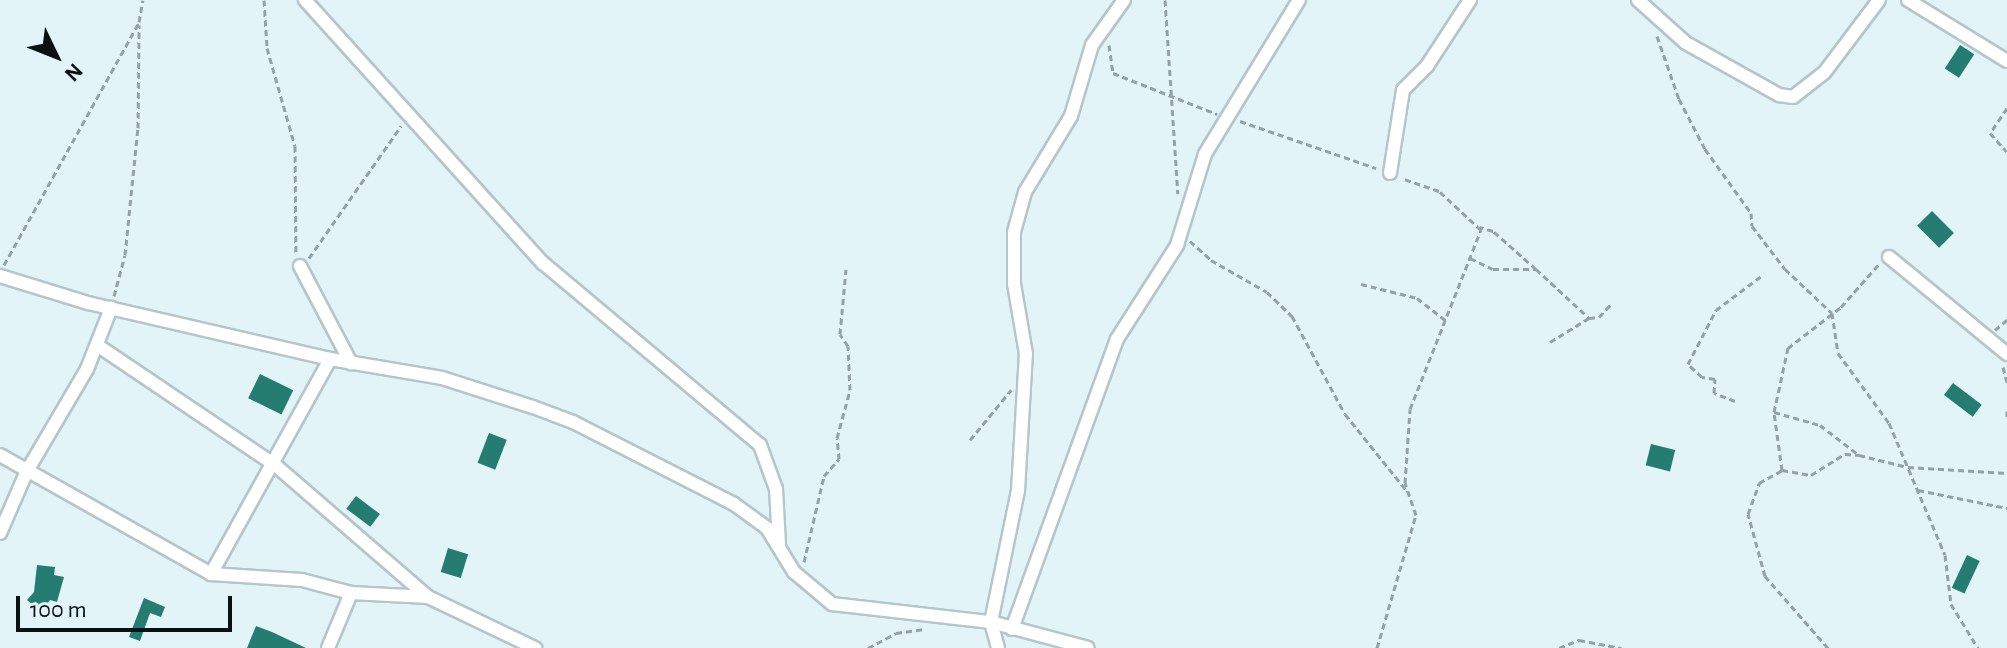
<!DOCTYPE html>
<html>
<head>
<meta charset="utf-8">
<style>
  body { margin:0 }
  #map { position:relative; width:2007px; height:648px; overflow:hidden; background:#e2f4f8; font-family:"Alegreya Sans",sans-serif }
  div>[style] { position:absolute }
  .building>* { inset:0; background:#247d70; transform-origin:0 0 }
  .path>* { height:3px; margin-top:-1.5px; transform-origin:0; background:repeating-linear-gradient(90deg,#94a2a5 0 6px,transparent 0 10px) }
  .roads { filter:drop-shadow(2px 0 #b4c6c9) drop-shadow(-2px 0 #b4c6c9) drop-shadow(0 2px #b4c6c9) drop-shadow(0 -2px #b4c6c9) }
  .minor>* { height:12px; margin:-6px; padding:0 6px; transform-origin:6px; border-radius:6px; background:#fff }
  span { translate:-50% -50%; white-space:nowrap; text-align:center; line-height:1.15; -webkit-text-stroke:7px #e2f4f8; paint-order:stroke }
  .north { position:absolute; left:16px; top:16px; width:80px; height:80px; -webkit-text-stroke:6px #e2f4f8; paint-order:stroke; rotate:133deg; font-size:22px; font-weight:700; line-height:32px; text-align:center; color:#0a1112 }
  .north::after { content:''; display:block; margin:auto; width:28px; height:36px; background:#0a1112; clip-path:polygon(50% 0,100% 100%,50% 72%,0 100%) }
  .scale { position:absolute; left:16px; top:596px; width:216px; height:36px; box-sizing:border-box; border:4px solid #0a1112; border-top:0; padding-left:10px; font-size:24px; line-height:28px; white-space:nowrap; color:#0a1112; -webkit-text-stroke:6px #e2f4f8; paint-order:stroke }
</style>
</head>
<body>
<div id="map">
  <div class="building">
    <i style="left:1960px;top:45px;width:17px;height:28px;rotate:33deg"></i>
    <i style="left:1932px;top:211px;width:31px;height:21px;rotate:45deg"></i>
    <i style="left:260px;top:374px;width:37px;height:27px;rotate:26deg"></i>
    <i style="left:1953px;top:383px;width:36px;height:15px;rotate:37deg"></i>
    <i style="left:489px;top:433px;width:19px;height:32px;rotate:21deg"></i>
    <i style="left:1651px;top:444px;width:25px;height:22px;rotate:14deg"></i>
    <i style="left:356px;top:496px;width:30px;height:16px;rotate:37deg"></i>
    <i style="left:448px;top:548px;width:21px;height:25px;rotate:17deg"></i>
    <i style="left:1967px;top:555px;width:14px;height:36px;rotate:25deg"></i>
    <i style="clip-path:polygon(37px 565px,55px 567px,54px 575px,64px 577px,57px 602px,50px 600px,41px 612px,27px 600px,34px 592px)"></i>
    <i style="clip-path:polygon(144px 598px,165px 607px,161px 617px,150px 613px,140px 641px,129px 637px)"></i>
    <i style="clip-path:polygon(256px 626px,272px 632px,306px 648px,247px 648px)"></i>
  </div>
  <div class="path">
    <i style="left:264px;top:0;width:48px;rotate:86.4deg"></i>
    <i style="left:267px;top:48px;width:102px;rotate:74.1deg"></i>
    <i style="left:295px;top:146px;width:108px;rotate:89.5deg"></i>
    <i style="left:1165px;top:0;width:194px;rotate:86.2deg"></i>
    <i style="left:1657px;top:36px;width:67px;rotate:70.8deg"></i>
    <i style="left:1679px;top:99px;width:56px;rotate:62.5deg"></i>
    <i style="left:1705px;top:149px;width:79px;rotate:54.3deg"></i>
    <i style="left:1751px;top:213px;width:13px;rotate:86deg"></i>
    <i style="left:1752px;top:226px;width:54px;rotate:52.5deg"></i>
    <i style="left:1785px;top:269px;width:64px;rotate:43.1deg"></i>
    <i style="left:1832px;top:313px;width:40px;rotate:81.5deg"></i>
    <i style="left:1838px;top:353px;width:87px;rotate:53.9deg"></i>
    <i style="left:1889px;top:423px;width:143px;rotate:67deg"></i>
    <i style="left:1945px;top:555px;width:49px;rotate:83deg"></i>
    <i style="left:1951px;top:604px;width:52px;rotate:58.5deg"></i>
    <i style="left:1109px;top:45px;width:28px;rotate:82deg"></i>
    <i style="left:1113px;top:73px;width:112px;rotate:21.5deg"></i>
    <i style="left:2007px;top:108px;width:30px;rotate:124deg"></i>
    <i style="left:1990px;top:133px;width:25px;rotate:48deg"></i>
    <i style="left:1240px;top:121px;width:144px;rotate:19.1deg"></i>
    <i style="left:1190px;top:241px;width:28px;rotate:42deg"></i>
    <i style="left:1211px;top:260px;width:64px;rotate:29.7deg"></i>
    <i style="left:1267px;top:292px;width:35px;rotate:44deg"></i>
    <i style="left:1292px;top:316px;width:111px;rotate:61.6deg"></i>
    <i style="left:1345px;top:414px;width:99px;rotate:51.2deg"></i>
    <i style="left:309px;top:258px;width:161px;rotate:-55.1deg"></i>
    <i style="left:1470px;top:258px;width:25px;rotate:26deg"></i>
    <i style="left:1493px;top:269px;width:43px"></i>
    <i style="left:1536px;top:269px;width:57px;rotate:-138.5deg"></i>
    <i style="left:1493px;top:231px;width:14px;rotate:-163deg"></i>
    <i style="left:4px;top:265px;width:278px;rotate:-60.9deg"></i>
    <i style="left:139px;top:22px;width:22px;rotate:-80deg"></i>
    <i style="left:1536px;top:269px;width:72px;rotate:42.8deg"></i>
    <i style="left:1589px;top:318px;width:10px;rotate:-6deg"></i>
    <i style="left:1599px;top:317px;width:19px;rotate:-47deg"></i>
    <i style="left:1361px;top:284px;width:58px;rotate:14deg"></i>
    <i style="left:1417px;top:298px;width:39px;rotate:38deg"></i>
    <i style="left:114px;top:296px;width:42px;rotate:-75deg"></i>
    <i style="left:125px;top:255px;width:128px;rotate:-84.2deg"></i>
    <i style="left:138px;top:128px;width:103px;rotate:-89.4deg"></i>
    <i style="left:1995px;top:330px;width:16px;rotate:-40deg"></i>
    <i style="left:1550px;top:342px;width:46px;rotate:-31.6deg"></i>
    <i style="left:2003px;top:367px;width:16px;rotate:75deg"></i>
    <i style="left:1735px;top:401px;width:22px;rotate:-159deg"></i>
    <i style="left:1714px;top:393px;width:14px;rotate:-86deg"></i>
    <i style="left:1715px;top:379px;width:13px;rotate:-171deg"></i>
    <i style="left:1702px;top:377px;width:19px;rotate:-137deg"></i>
    <i style="left:1688px;top:364px;width:61px;rotate:-62.6deg"></i>
    <i style="left:1716px;top:310px;width:60px;rotate:-36.9deg"></i>
    <i style="left:2007px;top:411px;width:8px;rotate:90deg"></i>
    <i style="left:1774px;top:412px;width:48px;rotate:15.8deg"></i>
    <i style="left:1820px;top:425px;width:49px;rotate:37.6deg"></i>
    <i style="left:1859px;top:455px;width:50px;rotate:13.8deg"></i>
    <i style="left:1908px;top:467px;width:99px;rotate:3.5deg"></i>
    <i style="left:970px;top:440px;width:65px;rotate:-50.6deg"></i>
    <i style="left:1782px;top:470px;width:29px;rotate:10deg"></i>
    <i style="left:1811px;top:475px;width:40px;rotate:-32deg"></i>
    <i style="left:1845px;top:454px;width:14px;rotate:4deg"></i>
    <i style="left:1918px;top:490px;width:91px;rotate:11.4deg"></i>
    <i style="left:804px;top:562px;width:88px;rotate:-76.9deg"></i>
    <i style="left:824px;top:476px;width:23px;rotate:-49deg"></i>
    <i style="left:839px;top:459px;width:21px;rotate:-95deg"></i>
    <i style="left:837px;top:438px;width:50px;rotate:-74.8deg"></i>
    <i style="left:850px;top:390px;width:44px;rotate:-92.6deg"></i>
    <i style="left:848px;top:346px;width:14px;rotate:-124deg"></i>
    <i style="left:840px;top:334px;width:65px;rotate:-84.7deg"></i>
    <i style="left:868px;top:648px;width:32px;rotate:-28deg"></i>
    <i style="left:896px;top:633px;width:27px;rotate:-8deg"></i>
    <i style="left:1377px;top:648px;width:139px;rotate:-73.7deg"></i>
    <i style="left:1416px;top:515px;width:34px;rotate:-109deg"></i>
    <i style="left:1405px;top:483px;width:74px;rotate:-86.1deg"></i>
    <i style="left:1410px;top:409px;width:193px;rotate:-68.4deg"></i>
    <i style="left:1481px;top:230px;width:57px;rotate:-137.1deg"></i>
    <i style="left:1439px;top:191px;width:39px;rotate:-161deg"></i>
    <i style="left:1559px;top:648px;width:22px;rotate:-22deg"></i>
    <i style="left:1579px;top:640px;width:43px;rotate:10.8deg"></i>
    <i style="left:1828px;top:648px;width:96px;rotate:-131.2deg"></i>
    <i style="left:1765px;top:576px;width:64px;rotate:-105.3deg"></i>
    <i style="left:1748px;top:514px;width:33px;rotate:-70deg"></i>
    <i style="left:1759px;top:483px;width:26px;rotate:-29deg"></i>
    <i style="left:1782px;top:470px;width:59px;rotate:-97.9deg"></i>
    <i style="left:1774px;top:412px;width:66px;rotate:-77.7deg"></i>
    <i style="left:1788px;top:348px;width:67px;rotate:-37.7deg"></i>
    <i style="left:1841px;top:307px;width:57px;rotate:-48.5deg"></i>
  </div>
  <div class="roads">
    <div class="minor">
      <i style="left:305px;top:0;width:355px;rotate:47.9deg"></i>
      <i style="left:543px;top:263px;width:283px;rotate:40deg"></i>
      <i style="left:760px;top:445px;width:47px;rotate:70deg"></i>
      <i style="left:776px;top:489px;width:55px;rotate:86.9deg"></i>
      <i style="left:1638px;top:0;width:64px;rotate:41.9deg"></i>
      <i style="left:1686px;top:43px;width:107px;rotate:29.2deg"></i>
      <i style="left:1779px;top:95px;width:14px;rotate:8deg"></i>
      <i style="left:1793px;top:97px;width:39px;rotate:-38deg"></i>
      <i style="left:1824px;top:73px;width:91px;rotate:-53deg"></i>
      <i style="left:1908px;top:0;width:116px;rotate:31.6deg"></i>
      <i style="left:1390px;top:173px;width:84px;rotate:-81.1deg"></i>
      <i style="left:1403px;top:90px;width:34px;rotate:-45deg"></i>
      <i style="left:1427px;top:66px;width:79px;rotate:-56.9deg"></i>
      <i style="left:1889px;top:257px;width:153px;rotate:39.4deg"></i>
      <i style="left:300px;top:266px;width:110px;rotate:62.3deg"></i>
      <i style="left:0;top:276px;width:92px;rotate:17.1deg"></i>
      <i style="left:88px;top:303px;width:248px;rotate:13deg"></i>
      <i style="left:330px;top:359px;width:114px;rotate:9.6deg"></i>
      <i style="left:442px;top:378px;width:96px;rotate:17.7deg"></i>
      <i style="left:533px;top:407px;width:43px;rotate:20.6deg"></i>
      <i style="left:573px;top:422px;width:181px;rotate:27deg"></i>
      <i style="left:734px;top:504px;width:41px;rotate:36deg"></i>
      <i style="left:767px;top:528px;width:52px;rotate:58.5deg"></i>
      <i style="left:794px;top:572px;width:50px;rotate:40.1deg"></i>
      <i style="left:832px;top:604px;width:160px;rotate:6.5deg"></i>
      <i style="left:991px;top:622px;width:100px;rotate:15deg"></i>
      <i style="left:97px;top:345px;width:215px;rotate:34deg"></i>
      <i style="left:275px;top:465px;width:202px;rotate:40.8deg"></i>
      <i style="left:428px;top:597px;width:119px;rotate:25.5deg"></i>
      <i style="left:0;top:455px;width:242px;rotate:29.4deg"></i>
      <i style="left:211px;top:574px;width:91px;rotate:3.8deg"></i>
      <i style="left:302px;top:580px;width:51px;rotate:14.9deg"></i>
      <i style="left:351px;top:593px;width:77px;rotate:3deg"></i>
      <i style="left:0;top:533px;width:68px;rotate:-66.5deg"></i>
      <i style="left:27px;top:471px;width:118px;rotate:-59.5deg"></i>
      <i style="left:87px;top:369px;width:66px;rotate:-68.5deg"></i>
      <i style="left:211px;top:574px;width:246px;rotate:-61deg"></i>
      <i style="left:1012px;top:629px;width:308px;rotate:-70.1deg"></i>
      <i style="left:1117px;top:339px;width:112px;rotate:-57.4deg"></i>
      <i style="left:1177px;top:245px;width:95px;rotate:-72.9deg"></i>
      <i style="left:1205px;top:154px;width:180px;rotate:-58.6deg"></i>
      <i style="left:328px;top:648px;width:60px;rotate:-67.3deg"></i>
      <i style="left:998px;top:648px;width:27px;rotate:-105deg"></i>
      <i style="left:991px;top:622px;width:134px;rotate:-78.4deg"></i>
      <i style="left:1018px;top:491px;width:137px;rotate:-86.7deg"></i>
      <i style="left:1026px;top:354px;width:71px;rotate:-99.7deg"></i>
      <i style="left:1014px;top:284px;width:52px;rotate:-90deg"></i>
      <i style="left:1014px;top:232px;width:41px;rotate:-74.6deg"></i>
      <i style="left:1025px;top:192px;width:89px;rotate:-58.8deg"></i>
      <i style="left:1071px;top:116px;width:74px;rotate:-73.5deg"></i>
      <i style="left:1092px;top:45px;width:55px;rotate:-54.6deg"></i>
    </div>
  </div>
  <div class="north">N</div>
  <div class="scale">100 m</div>
</div>
</body>
</html>
